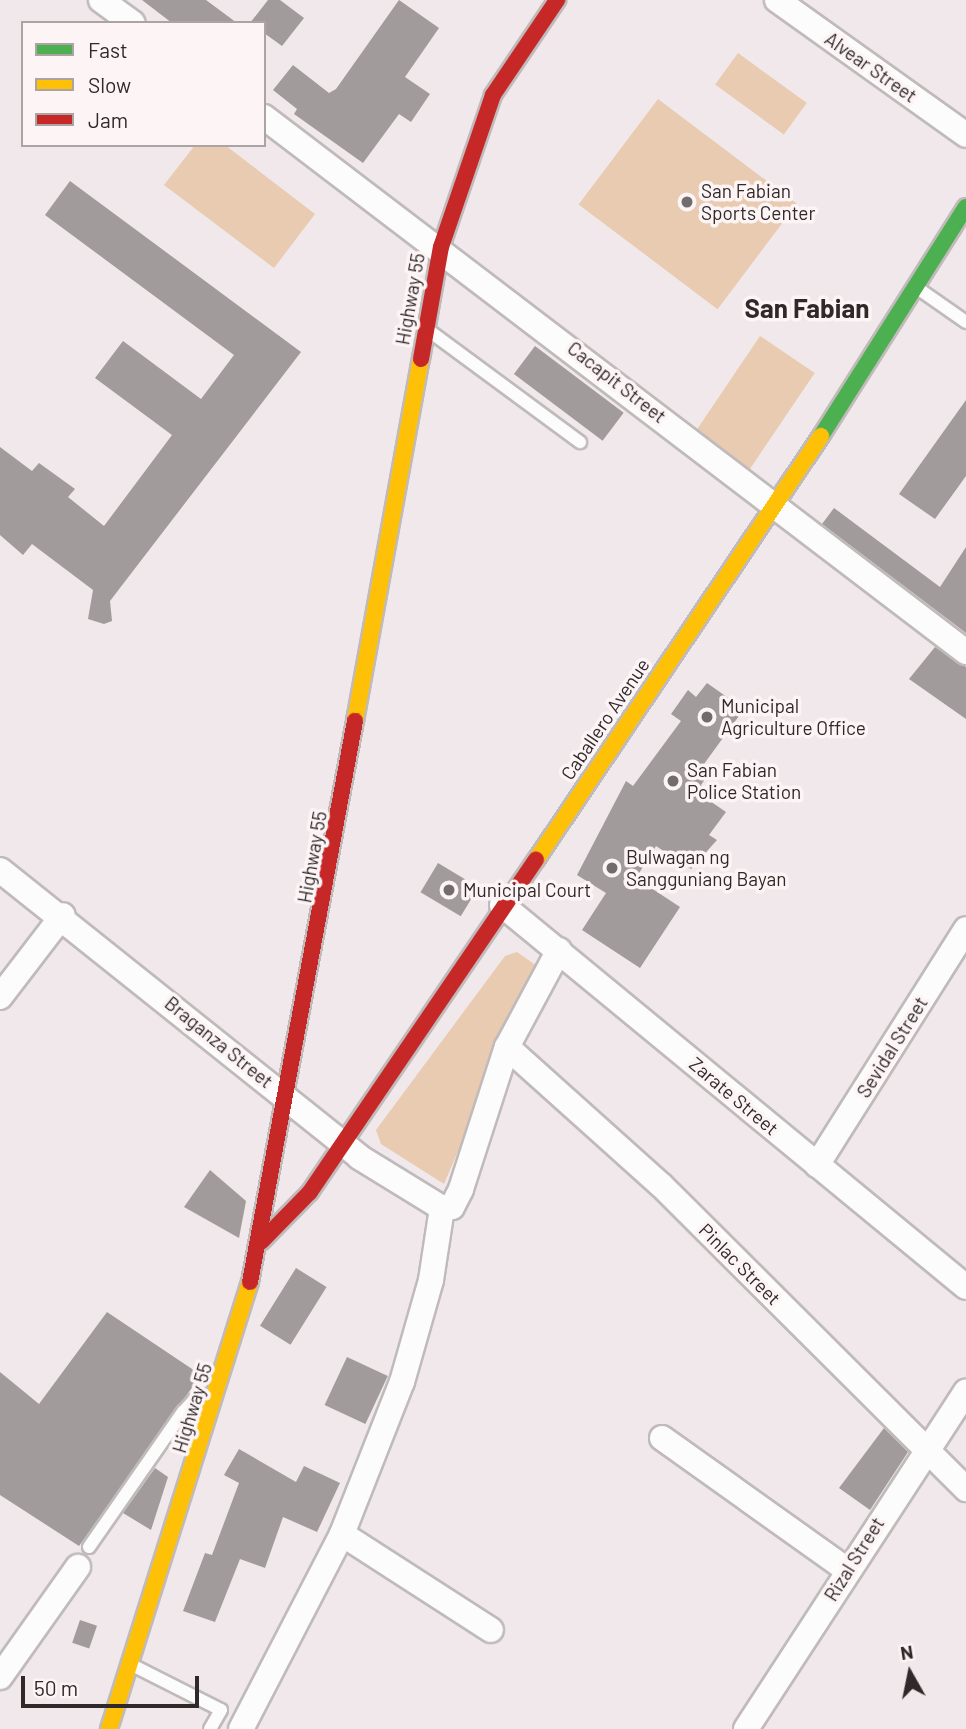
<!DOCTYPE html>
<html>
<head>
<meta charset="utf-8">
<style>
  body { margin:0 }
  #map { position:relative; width:966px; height:1729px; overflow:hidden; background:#f0e8ea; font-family:Barlow,sans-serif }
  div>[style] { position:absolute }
  .green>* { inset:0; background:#e8cbb1; transform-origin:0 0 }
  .building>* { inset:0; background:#a19b9b; transform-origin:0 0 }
  .roads { filter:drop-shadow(2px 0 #c0babb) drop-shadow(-2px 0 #c0babb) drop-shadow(0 2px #c0babb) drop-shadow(0 -2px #c0babb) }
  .lane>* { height:12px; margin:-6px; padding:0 6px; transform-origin:6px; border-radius:6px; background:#fdfcfc }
  .street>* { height:24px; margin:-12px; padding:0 12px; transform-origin:12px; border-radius:12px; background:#fdfcfc }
  .fast>* { height:16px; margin:-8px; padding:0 8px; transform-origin:8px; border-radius:8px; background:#4caf50 }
  .slow>* { height:16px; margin:-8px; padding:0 8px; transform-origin:8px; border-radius:8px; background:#ffc107 }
  .jam>* { height:16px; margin:-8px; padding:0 8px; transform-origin:8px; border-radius:8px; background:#c62828 }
  .dots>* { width:19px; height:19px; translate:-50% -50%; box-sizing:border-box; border:4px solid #fdf4f5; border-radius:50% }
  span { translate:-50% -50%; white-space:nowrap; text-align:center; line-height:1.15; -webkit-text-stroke:7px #fdf4f5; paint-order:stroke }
  .street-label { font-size:19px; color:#2f292a }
  .poi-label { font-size:19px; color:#2f292a }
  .left { translate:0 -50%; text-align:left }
  .district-label { font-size:26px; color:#2f292a; font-weight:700 }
  .legend { position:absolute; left:21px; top:21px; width:245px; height:126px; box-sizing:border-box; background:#fdf4f5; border:2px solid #aba3a4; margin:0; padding:9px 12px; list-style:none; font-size:21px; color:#2f292a }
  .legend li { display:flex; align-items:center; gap:14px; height:35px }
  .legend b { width:35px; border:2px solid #aba3a4 }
  .north { position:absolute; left:875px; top:1638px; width:70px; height:70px; -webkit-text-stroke:5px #fdf4f5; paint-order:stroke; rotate:351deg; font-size:19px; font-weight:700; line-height:28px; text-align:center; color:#2f292a }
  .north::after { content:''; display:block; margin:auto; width:24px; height:32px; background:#2f292a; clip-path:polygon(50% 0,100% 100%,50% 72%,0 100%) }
  .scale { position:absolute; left:21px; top:1676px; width:178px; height:32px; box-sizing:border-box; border:4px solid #2f292a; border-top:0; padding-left:9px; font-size:21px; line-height:24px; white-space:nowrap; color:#2f292a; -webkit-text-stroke:5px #fdf4f5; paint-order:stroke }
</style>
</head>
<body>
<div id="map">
  <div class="green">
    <i style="left:738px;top:53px;width:85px;height:39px;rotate:36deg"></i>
    <i style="left:658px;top:99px;width:174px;height:132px;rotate:37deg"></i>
    <i style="clip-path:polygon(195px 145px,225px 145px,315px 214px,274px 268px,164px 185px)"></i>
    <i style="left:760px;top:336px;width:66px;height:120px;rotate:34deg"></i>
    <i style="clip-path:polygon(517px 952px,537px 966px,444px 1184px,381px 1144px,376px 1130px,505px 956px)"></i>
  </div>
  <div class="building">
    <i style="clip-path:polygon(142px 0,206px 0,237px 23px,172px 23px)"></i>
    <i style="clip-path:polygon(268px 0,280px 0,304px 18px,282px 46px,264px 33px,264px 23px,250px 23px)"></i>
    <i style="clip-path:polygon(399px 0,439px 28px,405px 77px,430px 94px,411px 122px,399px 114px,363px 163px,294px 114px,297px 109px,273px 90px,293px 65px,329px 93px,336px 89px)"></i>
    <i style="clip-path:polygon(70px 181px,301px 352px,110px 601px,112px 621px,104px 624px,88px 619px,93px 590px,32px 544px,23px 555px,0 535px,0 447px,32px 471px,39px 463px,75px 489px,68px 497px,104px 526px,172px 435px,95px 378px,123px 341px,201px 399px,234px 355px,45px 215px)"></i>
    <i style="left:535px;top:346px;width:111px;height:35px;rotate:37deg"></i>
    <i style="clip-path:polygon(966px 400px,966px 476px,935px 519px,899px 494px)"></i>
    <i style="clip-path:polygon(834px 508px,940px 587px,966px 547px,966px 633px,822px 524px)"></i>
    <i style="clip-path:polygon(935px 647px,966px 667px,966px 719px,909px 679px)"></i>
    <i style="clip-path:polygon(707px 683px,744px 709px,704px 764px,711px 770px,701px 785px,712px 793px,707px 799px,726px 812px,709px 835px,717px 840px,691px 869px,656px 846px,636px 878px,680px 907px,640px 968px,582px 930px,606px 893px,577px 875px,626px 781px,633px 786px,681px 721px,671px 714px,688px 690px,696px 697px)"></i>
    <i style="left:438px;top:863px;width:47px;height:34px;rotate:31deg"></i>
    <i style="clip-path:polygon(210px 1170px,246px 1201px,239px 1238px,184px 1207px)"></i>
    <i style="left:296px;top:1268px;width:36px;height:68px;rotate:32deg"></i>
    <i style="clip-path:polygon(107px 1312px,201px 1375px,79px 1546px,0 1495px,0 1372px,39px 1404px)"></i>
    <i style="left:347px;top:1357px;width:45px;height:53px;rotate:25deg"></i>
    <i style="clip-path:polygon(884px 1428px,908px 1452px,870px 1510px,839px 1488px)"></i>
    <i style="clip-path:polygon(239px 1449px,296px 1482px,304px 1466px,340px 1483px,317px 1532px,283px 1517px,265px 1568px,240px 1559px,215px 1622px,183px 1611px,205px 1553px,212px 1555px,239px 1483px,224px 1475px)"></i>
    <i style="clip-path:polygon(155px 1468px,168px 1477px,151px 1530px,123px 1513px)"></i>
    <i style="left:80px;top:1620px;width:18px;height:24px;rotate:19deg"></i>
  </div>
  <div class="roads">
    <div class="lane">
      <i style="left:916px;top:287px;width:61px;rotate:35deg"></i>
      <i style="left:432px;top:333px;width:184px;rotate:36.4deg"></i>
      <i style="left:89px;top:1547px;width:165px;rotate:-55.2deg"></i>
      <i style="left:183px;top:1412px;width:22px;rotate:-47deg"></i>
      <i style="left:198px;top:1396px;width:13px;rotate:-4deg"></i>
      <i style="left:134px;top:1666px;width:97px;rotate:26.8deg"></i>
      <i style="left:221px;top:1710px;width:22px;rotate:120deg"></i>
    </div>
    <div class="street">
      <i style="left:101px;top:0;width:39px;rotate:36deg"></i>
      <i style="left:777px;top:0;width:232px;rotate:35.5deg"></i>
      <i style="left:264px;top:117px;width:883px;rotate:37.31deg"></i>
      <i style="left:0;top:870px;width:460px;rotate:38.6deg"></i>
      <i style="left:359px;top:1157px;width:97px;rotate:31.6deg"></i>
      <i style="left:502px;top:905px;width:601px;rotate:39.46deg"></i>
      <i style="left:0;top:997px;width:103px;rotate:-52.5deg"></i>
      <i style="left:507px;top:1047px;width:207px;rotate:41.9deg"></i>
      <i style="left:661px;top:1185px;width:431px;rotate:44.9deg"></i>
      <i style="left:817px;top:1165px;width:279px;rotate:-57.7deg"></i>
      <i style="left:442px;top:1208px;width:10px;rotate:-6deg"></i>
      <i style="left:452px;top:1207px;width:20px;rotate:-63deg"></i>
      <i style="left:461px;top:1189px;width:149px;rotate:-72.1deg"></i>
      <i style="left:507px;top:1047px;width:110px;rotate:-61.8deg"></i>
      <i style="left:662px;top:1438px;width:227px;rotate:35.5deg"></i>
      <i style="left:342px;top:1534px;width:177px;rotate:32.8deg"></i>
      <i style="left:0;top:1677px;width:135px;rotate:-54.7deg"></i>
      <i style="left:241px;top:1729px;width:220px;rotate:-62.6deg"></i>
      <i style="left:342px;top:1534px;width:163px;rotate:-68.5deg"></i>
      <i style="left:402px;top:1382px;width:106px;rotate:-74.1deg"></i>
      <i style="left:431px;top:1280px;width:73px;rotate:-81.3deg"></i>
      <i style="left:746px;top:1729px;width:403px;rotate:-56.9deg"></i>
    </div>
    <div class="fast">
      <i style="left:821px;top:436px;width:271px;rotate:-57.7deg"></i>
    </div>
    <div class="slow">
      <i style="left:355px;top:721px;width:368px;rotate:-79.7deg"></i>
      <i style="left:536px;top:860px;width:511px;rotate:-56.09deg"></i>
      <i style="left:109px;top:1729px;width:469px;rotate:-72.5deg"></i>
    </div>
    <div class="jam">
      <i style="left:421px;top:359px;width:114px;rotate:-79.9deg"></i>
      <i style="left:441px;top:247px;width:161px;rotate:-71.1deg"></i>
      <i style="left:493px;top:95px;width:115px;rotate:-56deg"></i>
      <i style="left:261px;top:1242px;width:70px;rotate:-45.6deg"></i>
      <i style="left:310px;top:1192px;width:402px;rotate:-55.8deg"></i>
      <i style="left:250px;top:1282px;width:571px;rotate:-79.4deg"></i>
    </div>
  </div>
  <div class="dots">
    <i style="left:687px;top:202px;background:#736c6d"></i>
    <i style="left:707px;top:717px;background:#736c6d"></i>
    <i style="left:673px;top:781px;background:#736c6d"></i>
    <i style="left:612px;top:868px;background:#736c6d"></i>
    <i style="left:449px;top:890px;background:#736c6d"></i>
  </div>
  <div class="street-label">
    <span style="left:871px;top:67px;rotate:35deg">Alvear Street</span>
    <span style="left:410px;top:299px;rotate:-80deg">Highway 55</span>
    <span style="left:617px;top:382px;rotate:38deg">Cacapit Street</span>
    <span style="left:605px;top:719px;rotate:-56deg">Caballero Avenue</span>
    <span style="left:312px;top:857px;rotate:-80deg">Highway 55</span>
    <span style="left:219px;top:1042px;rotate:39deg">Braganza Street</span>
    <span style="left:892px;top:1047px;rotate:-58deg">Sevidal Street</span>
    <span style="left:734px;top:1096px;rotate:40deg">Zarate Street</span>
    <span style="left:740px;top:1264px;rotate:45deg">Pinlac Street</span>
    <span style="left:192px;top:1408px;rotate:-73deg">Highway 55</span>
    <span style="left:854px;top:1559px;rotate:-58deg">Rizal Street</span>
  </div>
  <div class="poi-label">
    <span class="left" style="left:701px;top:202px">San Fabian<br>Sports Center</span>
    <span class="left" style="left:721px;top:717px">Municipal<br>Agriculture Office</span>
    <span class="left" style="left:687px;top:781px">San Fabian<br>Police Station</span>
    <span class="left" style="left:626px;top:868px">Bulwagan ng<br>Sangguniang Bayan</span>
    <span class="left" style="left:463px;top:890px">Municipal Court</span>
  </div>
  <div class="district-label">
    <span style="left:807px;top:308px">San Fabian</span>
  </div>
  <ul class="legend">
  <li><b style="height:9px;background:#4caf50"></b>Fast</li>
  <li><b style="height:9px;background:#ffc107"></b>Slow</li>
  <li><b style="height:9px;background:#c62828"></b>Jam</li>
  </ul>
  <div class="north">N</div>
  <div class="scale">50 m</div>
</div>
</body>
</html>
